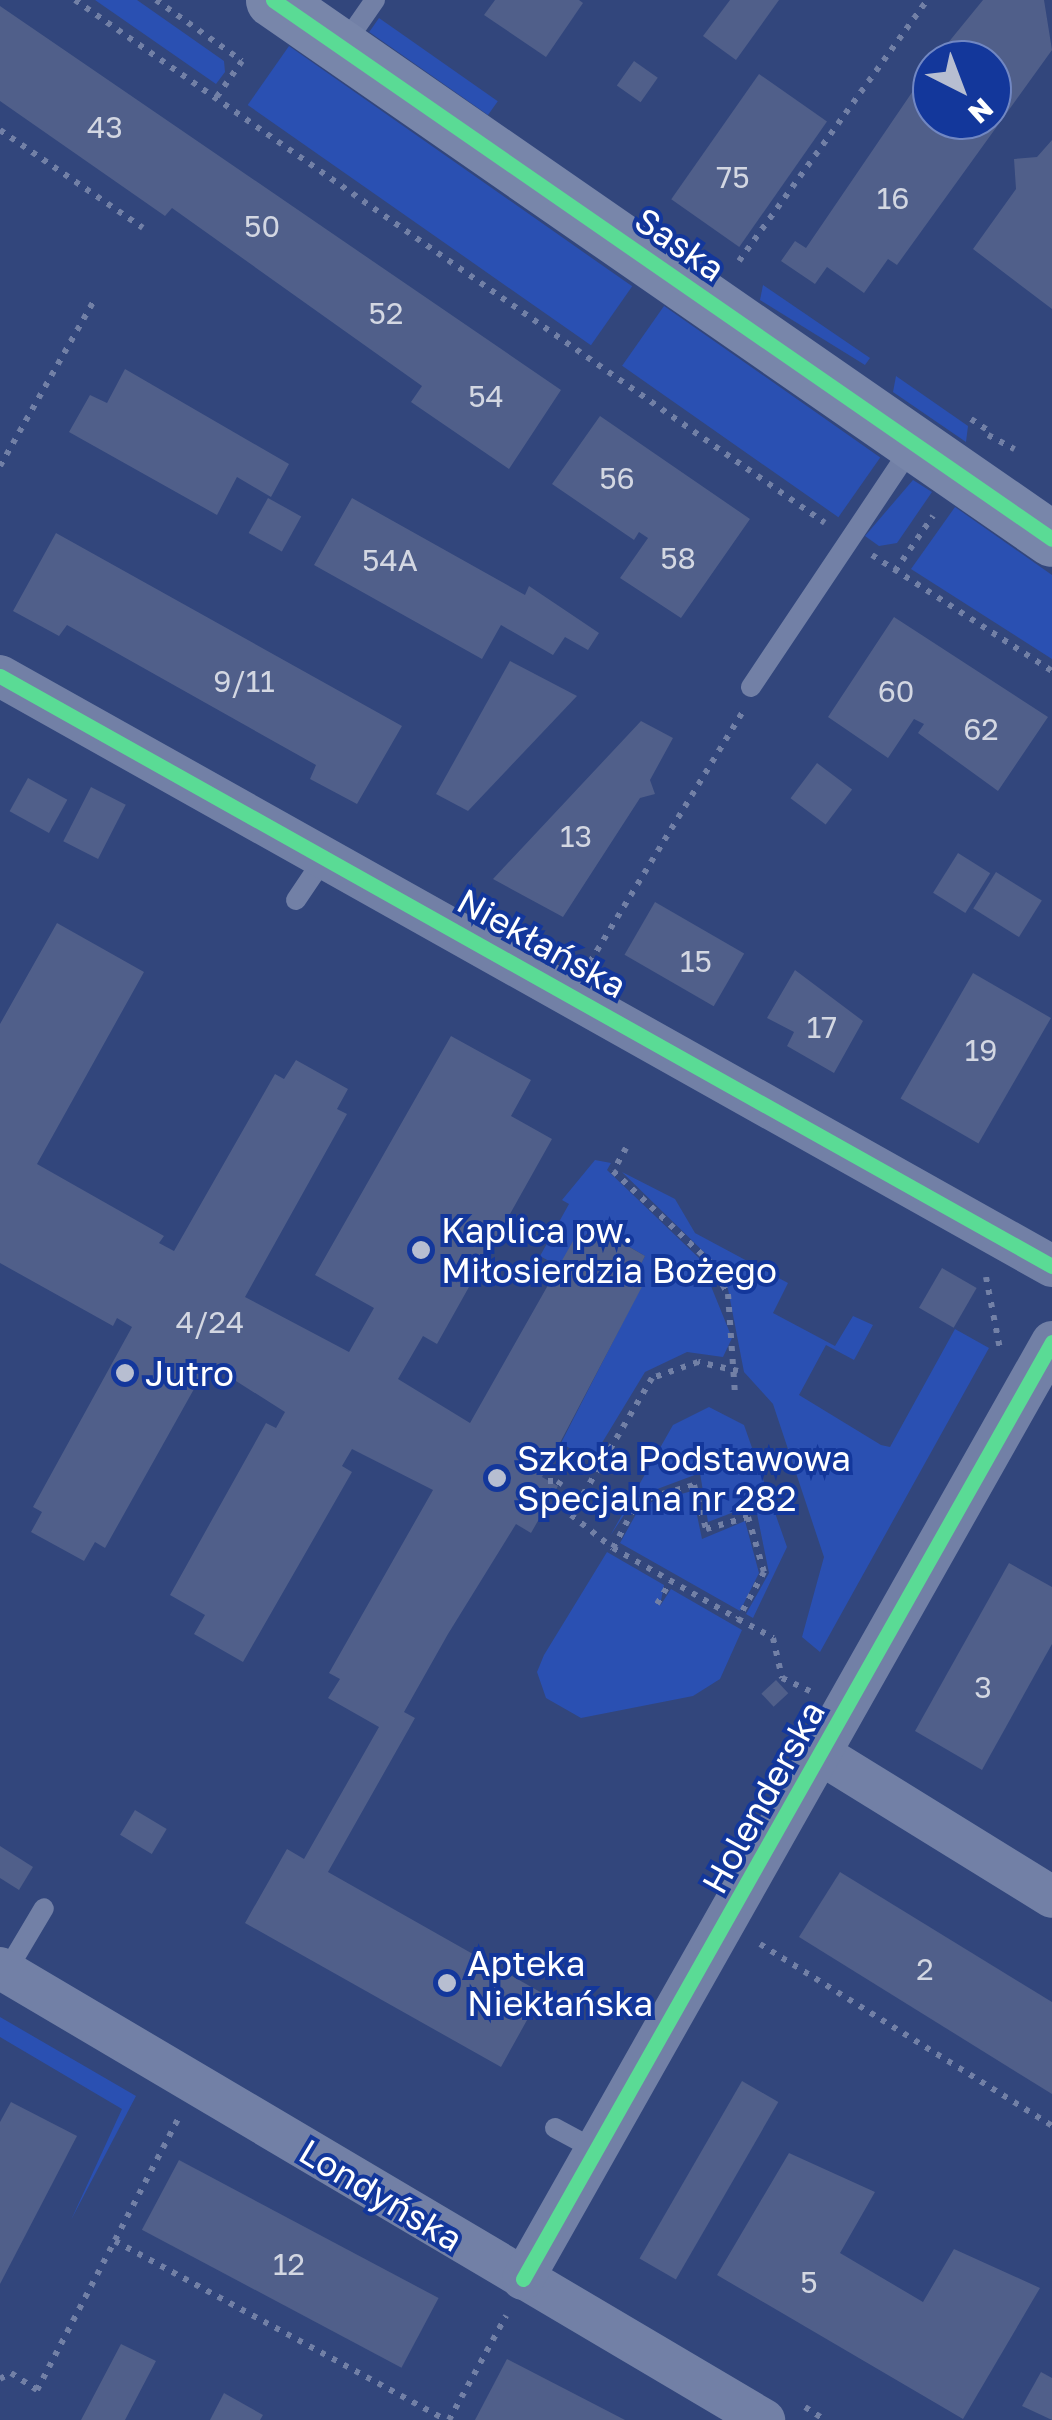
<!DOCTYPE html>
<html>
<head>
<meta charset="utf-8">
<style>
  body { margin:0 }
  #map { position:relative; width:1052px; height:2420px; overflow:hidden; background:#32467c; font-family:"Golos Text",sans-serif }
  div>[style] { position:absolute }
  .green>* { inset:0; background:#2a50b2; transform-origin:0 0 }
  .building>* { inset:0; background:#505f8a; transform-origin:0 0 }
  .path>* { height:6px; margin-top:-3px; transform-origin:0; background:repeating-linear-gradient(90deg,#7280a6 0 5px,transparent 0 13px) }
  .lane>* { height:20px; margin:-10px; padding:0 10px; transform-origin:10px; border-radius:10px; background:#7280a6 }
  .street>* { height:42px; margin:-21px; padding:0 21px; transform-origin:21px; border-radius:21px; background:#7280a6 }
  .secondary>* { height:55px; margin:-27.5px; padding:0 27.5px; transform-origin:27.5px; border-radius:27.5px; background:#7886aa }
  .cycleway>* { height:15px; margin:-7.5px; padding:0 7.5px; transform-origin:7.5px; border-radius:7.5px; background:#5adb95 }
  .dots>* { width:28px; height:28px; translate:-50% -50%; box-sizing:border-box; border:5px solid #13379b; border-radius:50% }
  span { translate:-50% -50%; white-space:nowrap; text-align:center; line-height:1.15; -webkit-text-stroke:8px #13379b; paint-order:stroke }
  .number-label { font-size:30px; color:#d3d7e2 }
  .number-label span { -webkit-text-stroke-width:0 }
  .street-label { font-size:35px; color:#fff }
  .poi-label { font-size:35px; color:#fff }
  .left { translate:0 -50%; text-align:left }
  .north { position:absolute; left:912px; top:40px; width:100px; height:100px; box-sizing:border-box; background:#13379b; border:2px solid #7187c3; border-radius:50%; rotate:138deg; font-size:28px; font-weight:700; line-height:40px; text-align:center; color:#fff }
  .north::after { content:''; display:block; margin:auto; width:35px; height:45px; background:#b7bed1; clip-path:polygon(50% 0,100% 100%,50% 72%,0 100%) }
</style>
</head>
<body>
<div id="map">
  <div class="green">
    <i style="clip-path:polygon(95px 0,137px 0,224px 61px,225px 72px,216px 84px)"></i>
    <i style="left:379px;top:18px;width:145px;height:17px;rotate:35deg"></i>
    <i style="left:289px;top:46px;width:419px;height:72px;rotate:35deg"></i>
    <i style="clip-path:polygon(763px 285px,870px 358px,865px 365px,760px 300px)"></i>
    <i style="left:664px;top:306px;width:264px;height:73px;rotate:35deg"></i>
    <i style="clip-path:polygon(896px 376px,968px 426px,966px 442px,893px 392px)"></i>
    <i style="clip-path:polygon(913px 480px,932px 492px,897px 543px,879px 546px,865px 536px)"></i>
    <i style="clip-path:polygon(955px 507px,1052px 575px,1052px 659px,911px 569px)"></i>
    <i style="clip-path:polygon(595px 1160px,611px 1163px,607px 1170px,700px 1259px,732px 1338px,723px 1357px,687px 1352px,645px 1372px,591px 1461px,561px 1443px,644px 1281px,635px 1276px,645px 1256px,594px 1226px,558px 1266px,540px 1256px,569px 1204px,562px 1200px)"></i>
    <i style="clip-path:polygon(622px 1172px,675px 1199px,695px 1233px,788px 1283px,773px 1313px,835px 1346px,853px 1316px,873px 1325px,854px 1360px,826px 1345px,799px 1395px,881px 1445px,890px 1447px,955px 1329px,989px 1348px,820px 1652px,802px 1637px,824px 1557px,773px 1404px,744px 1372px,728px 1289px,711px 1259px)"></i>
    <i style="clip-path:polygon(709px 1407px,744px 1425px,787px 1547px,753px 1618px,746px 1614px,769px 1573px,755px 1504px,708px 1522px,700px 1473px,636px 1497px,610px 1536px,673px 1425px)"></i>
    <i style="clip-path:polygon(692px 1491px,702px 1539px,745px 1521px,759px 1573px,740px 1611px,620px 1543px,641px 1505px)"></i>
    <i style="clip-path:polygon(607px 1552px,664px 1585px,660px 1606px,671px 1589px,742px 1630px,720px 1679px,693px 1696px,581px 1718px,546px 1698px,537px 1672px,544px 1655px)"></i>
    <i style="clip-path:polygon(0 2017px,136px 2096px,71px 2220px,122px 2109px,0 2037px)"></i>
  </div>
  <div class="building">
    <i style="clip-path:polygon(495px 0,579px 0,583px 3px,546px 57px,484px 15px)"></i>
    <i style="clip-path:polygon(730px 0,779px 0,736px 60px,703px 36px)"></i>
    <i style="clip-path:polygon(983px 0,1044px 0,1052px 50px,897px 265px,888px 259px,864px 293px,827px 267px,815px 284px,781px 261px,795px 241px,806px 248px,932px 63px,932px 120px,992px 120px,992px 60px,934px 60px)"></i>
    <i style="clip-path:polygon(0 6px,561px 390px,509px 469px,411px 402px,422px 386px,172px 208px,165px 216px,0 101px)"></i>
    <i style="left:634px;top:61px;width:29px;height:30px;rotate:35deg"></i>
    <i style="left:759px;top:74px;width:83px;height:153px;rotate:35deg"></i>
    <i style="clip-path:polygon(1052px 140px,1052px 309px,973px 249px,1016px 189px,1014px 159px,1037px 157px)"></i>
    <i style="clip-path:polygon(125px 369px,289px 464px,271px 497px,237px 477px,217px 515px,69px 432px,90px 395px,107px 403px)"></i>
    <i style="clip-path:polygon(600px 416px,750px 519px,681px 618px,620px 578px,648px 538px,639px 532px,634px 540px,552px 484px)"></i>
    <i style="left:268px;top:498px;width:38px;height:40px;rotate:29deg"></i>
    <i style="clip-path:polygon(352px 498px,525px 595px,529px 586px,599px 633px,588px 650px,565px 637px,553px 655px,501px 625px,482px 659px,314px 565px)"></i>
    <i style="clip-path:polygon(56px 533px,402px 726px,357px 804px,310px 779px,316px 765px,67px 625px,59px 636px,13px 611px)"></i>
    <i style="clip-path:polygon(894px 617px,1048px 717px,998px 791px,918px 733px,924px 724px,914px 719px,888px 758px,828px 717px)"></i>
    <i style="clip-path:polygon(510px 661px,577px 696px,468px 811px,436px 794px)"></i>
    <i style="clip-path:polygon(641px 721px,673px 738px,650px 780px,655px 794px,640px 798px,563px 917px,493px 879px)"></i>
    <i style="left:817px;top:763px;width:44px;height:44px;rotate:37deg"></i>
    <i style="left:28px;top:778px;width:45px;height:38px;rotate:29deg"></i>
    <i style="left:91px;top:787px;width:39px;height:61px;rotate:27deg"></i>
    <i style="left:958px;top:853px;width:38px;height:47px;rotate:32deg"></i>
    <i style="left:996px;top:872px;width:54px;height:43px;rotate:32deg"></i>
    <i style="left:655px;top:902px;width:103px;height:61px;rotate:30deg"></i>
    <i style="clip-path:polygon(57px 923px,144px 972px,37px 1164px,164px 1236px,159px 1243px,174px 1251px,275px 1074px,284px 1079px,296px 1060px,348px 1089px,337px 1109px,347px 1114px,245px 1297px,349px 1352px,374px 1308px,315px 1275px,451px 1036px,531px 1080px,511px 1116px,552px 1139px,437px 1344px,423px 1336px,398px 1379px,470px 1423px,573px 1241px,582px 1246px,593px 1226px,645px 1256px,635px 1276px,645px 1281px,542px 1477px,558px 1486px,531px 1533px,516px 1524px,448px 1634px,404px 1712px,415px 1718px,328px 1872px,542px 1993px,501px 2067px,245px 1923px,287px 1849px,304px 1859px,379px 1727px,328px 1698px,340px 1679px,329px 1673px,433px 1490px,352px 1449px,342px 1466px,352px 1472px,243px 1662px,194px 1634px,205px 1615px,170px 1595px,266px 1423px,276px 1428px,285px 1412px,225px 1374px,208px 1364px,105px 1548px,95px 1542px,84px 1561px,31px 1532px,42px 1512px,33px 1507px,132px 1327px,117px 1318px,113px 1326px,0 1263px,0 1024px)"></i>
    <i style="clip-path:polygon(795px 970px,863px 1021px,834px 1073px,787px 1046px,794px 1032px,767px 1018px)"></i>
    <i style="left:973px;top:973px;width:90px;height:145px;rotate:30deg"></i>
    <i style="left:942px;top:1268px;width:40px;height:46px;rotate:30deg"></i>
    <i style="clip-path:polygon(1009px 1563px,1052px 1587px,1052px 1644px,982px 1770px,915px 1731px)"></i>
    <i style="left:776px;top:1680px;width:18px;height:20px;rotate:47deg"></i>
    <i style="left:135px;top:1810px;width:37px;height:29px;rotate:31deg"></i>
    <i style="clip-path:polygon(0 1846px,33px 1867px,19px 1890px,0 1878px)"></i>
    <i style="clip-path:polygon(840px 1872px,1052px 2002px,1052px 2094px,799px 1937px)"></i>
    <i style="left:742px;top:2081px;width:42px;height:205px;rotate:30deg"></i>
    <i style="clip-path:polygon(11px 2102px,77px 2136px,0 2284px,0 2122px)"></i>
    <i style="clip-path:polygon(789px 2153px,875px 2192px,840px 2253px,923px 2302px,954px 2249px,1040px 2288px,963px 2419px,717px 2275px)"></i>
    <i style="left:179px;top:2160px;width:294px;height:79px;rotate:28deg"></i>
    <i style="clip-path:polygon(121px 2344px,156px 2361px,147px 2378px,125px 2420px,81px 2420px)"></i>
    <i style="clip-path:polygon(507px 2359px,625px 2420px,475px 2420px)"></i>
    <i style="clip-path:polygon(1041px 2372px,1052px 2378px,1052px 2420px,1022px 2406px)"></i>
    <i style="clip-path:polygon(224px 2393px,263px 2415px,260px 2420px,210px 2420px)"></i>
  </div>
  <div class="path">
    <i style="left:75px;top:0;width:914px;rotate:34.89deg"></i>
    <i style="left:156px;top:0;width:105px;rotate:35.3deg"></i>
    <i style="left:242px;top:61px;width:45px;rotate:125.1deg"></i>
    <i style="left:0;top:130px;width:173px;rotate:34.4deg"></i>
    <i style="left:739px;top:261px;width:322px;rotate:-54.2deg"></i>
    <i style="left:971px;top:419px;width:23px;rotate:34deg"></i>
    <i style="left:988px;top:435px;width:30px;rotate:28deg"></i>
    <i style="left:0;top:466px;width:192px;rotate:-60.4deg"></i>
    <i style="left:872px;top:555px;width:214px;rotate:32.8deg"></i>
    <i style="left:895px;top:571px;width:67px;rotate:-55.4deg"></i>
    <i style="left:590px;top:962px;width:292px;rotate:-58.6deg"></i>
    <i style="left:626px;top:1148px;width:26px;rotate:119deg"></i>
    <i style="left:613px;top:1171px;width:133px;rotate:43.2deg"></i>
    <i style="left:710px;top:1262px;width:37px;rotate:61deg"></i>
    <i style="left:728px;top:1294px;width:101px;rotate:86deg"></i>
    <i style="left:986px;top:1277px;width:73px;rotate:79deg"></i>
    <i style="left:738px;top:1371px;width:41px;rotate:-167.3deg"></i>
    <i style="left:698px;top:1362px;width:49px;rotate:160.8deg"></i>
    <i style="left:652px;top:1378px;width:159px;rotate:120.6deg"></i>
    <i style="left:571px;top:1515px;width:53px;rotate:38.2deg"></i>
    <i style="left:613px;top:1548px;width:53px;rotate:-62deg"></i>
    <i style="left:638px;top:1501px;width:58px;rotate:-15.9deg"></i>
    <i style="left:694px;top:1485px;width:46px;rotate:74.7deg"></i>
    <i style="left:706px;top:1529px;width:44px;rotate:-15.9deg"></i>
    <i style="left:748px;top:1517px;width:57px;rotate:73.8deg"></i>
    <i style="left:764px;top:1572px;width:54px;rotate:119deg"></i>
    <i style="left:738px;top:1619px;width:40px;rotate:28deg"></i>
    <i style="left:773px;top:1638px;width:41px;rotate:77.3deg"></i>
    <i style="left:782px;top:1678px;width:31px;rotate:25deg"></i>
    <i style="left:548px;top:1481px;width:13px"></i>
    <i style="left:561px;top:1481px;width:12px;rotate:125deg"></i>
    <i style="left:613px;top:1548px;width:144px;rotate:29.6deg"></i>
    <i style="left:657px;top:1604px;width:26px;rotate:-59deg"></i>
    <i style="left:760px;top:1944px;width:344px;rotate:31.9deg"></i>
    <i style="left:115px;top:2241px;width:376px;rotate:28.4deg"></i>
    <i style="left:0;top:2379px;width:13px;rotate:-29deg"></i>
    <i style="left:11px;top:2373px;width:31px;rotate:33deg"></i>
    <i style="left:37px;top:2390px;width:305px;rotate:-62.5deg"></i>
    <i style="left:805px;top:2407px;width:24px;rotate:33deg"></i>
    <i style="left:449px;top:2420px;width:119px;rotate:-61.3deg"></i>
  </div>
  <div class="lane">
    <i style="left:343px;top:46px;width:56px;rotate:-55.2deg"></i>
    <i style="left:751px;top:687px;width:291px;rotate:-56.2deg"></i>
    <i style="left:296px;top:900px;width:52px;rotate:-56deg"></i>
    <i style="left:6px;top:1972px;width:74px;rotate:-59.3deg"></i>
    <i style="left:555px;top:2128px;width:47px;rotate:28.2deg"></i>
  </div>
  <div class="street">
    <i style="left:0;top:676px;width:1206px;rotate:29.29deg"></i>
    <i style="left:824px;top:1756px;width:268px;rotate:31.7deg"></i>
    <i style="left:0;top:1968px;width:888px;rotate:30.61deg"></i>
    <i style="left:523px;top:2279px;width:1076px;rotate:-60.55deg"></i>
  </div>
  <div class="secondary">
    <i style="left:273px;top:0;width:947px;rotate:34.68deg"></i>
  </div>
  <div class="cycleway">
    <i style="left:273px;top:0;width:947px;rotate:34.68deg"></i>
    <i style="left:0;top:676px;width:1206px;rotate:29.29deg"></i>
    <i style="left:523px;top:2279px;width:1076px;rotate:-60.55deg"></i>
  </div>
  <div class="dots">
    <i style="left:421px;top:1250px;background:#b7bed1"></i>
    <i style="left:125px;top:1373px;background:#b7bed1"></i>
    <i style="left:497px;top:1478px;background:#b7bed1"></i>
    <i style="left:447px;top:1983px;background:#b7bed1"></i>
  </div>
  <div class="number-label">
    <span style="left:105px;top:127px">43</span>
    <span style="left:733px;top:177px">75</span>
    <span style="left:893px;top:198px">16</span>
    <span style="left:262px;top:226px">50</span>
    <span style="left:386px;top:313px">52</span>
    <span style="left:486px;top:396px">54</span>
    <span style="left:617px;top:478px">56</span>
    <span style="left:678px;top:558px">58</span>
    <span style="left:390px;top:560px">54A</span>
    <span style="left:244px;top:681px">9/11</span>
    <span style="left:896px;top:691px">60</span>
    <span style="left:981px;top:729px">62</span>
    <span style="left:576px;top:836px">13</span>
    <span style="left:696px;top:961px">15</span>
    <span style="left:822px;top:1027px">17</span>
    <span style="left:981px;top:1050px">19</span>
    <span style="left:210px;top:1322px">4/24</span>
    <span style="left:983px;top:1687px">3</span>
    <span style="left:925px;top:1969px">2</span>
    <span style="left:289px;top:2264px">12</span>
    <span style="left:809px;top:2282px">5</span>
  </div>
  <div class="street-label">
    <span style="left:680px;top:244px;rotate:35deg">Saska</span>
    <span style="left:542px;top:943px;rotate:29deg">Niekłańska</span>
    <span style="left:763px;top:1797px;rotate:-61deg">Holenderska</span>
    <span style="left:381px;top:2195px;rotate:31deg">Londyńska</span>
  </div>
  <div class="poi-label">
    <span class="left" style="left:441px;top:1250px">Kaplica pw.<br>Miłosierdzia Bożego</span>
    <span class="left" style="left:145px;top:1373px">Jutro</span>
    <span class="left" style="left:517px;top:1478px">Szkoła Podstawowa<br>Specjalna nr 282</span>
    <span class="left" style="left:467px;top:1983px">Apteka<br>Niekłańska</span>
  </div>
  <div class="north">N</div>
</div>
</body>
</html>
